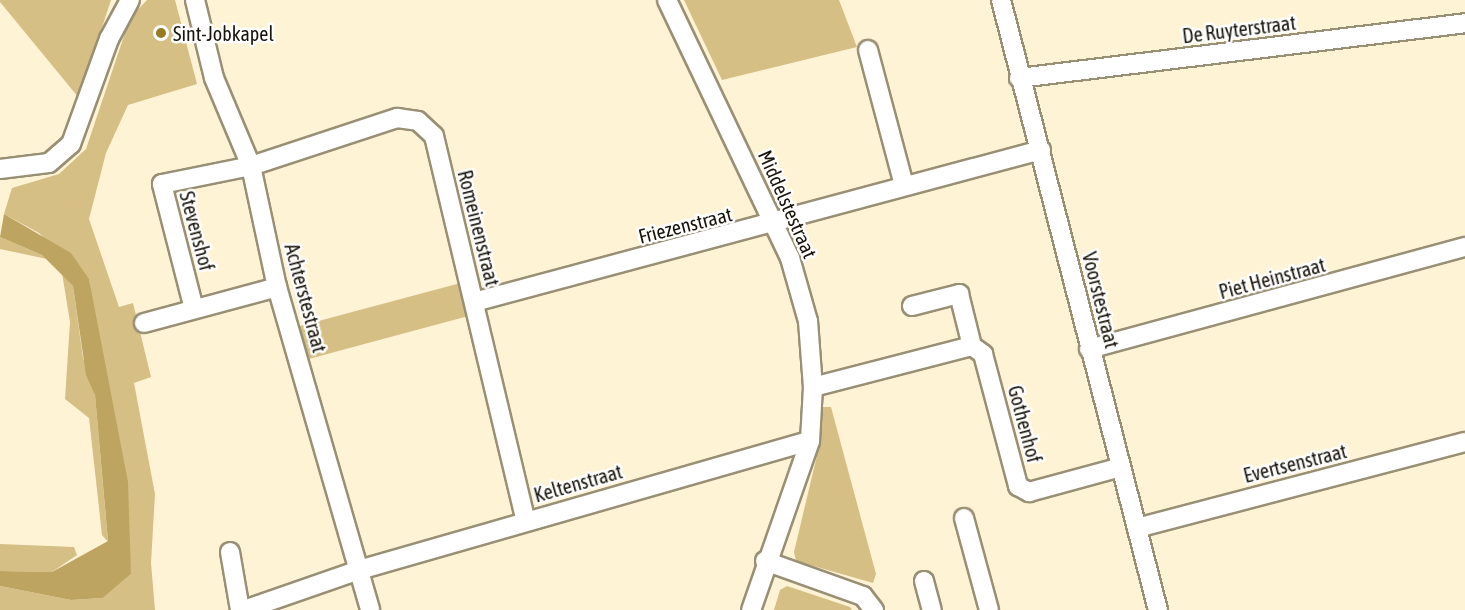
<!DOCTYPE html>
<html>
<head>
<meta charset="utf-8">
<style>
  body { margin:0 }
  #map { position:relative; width:1465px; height:610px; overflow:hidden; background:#fff3d6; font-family:"Asap Condensed",sans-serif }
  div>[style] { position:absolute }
  .green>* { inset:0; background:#d5bf85; transform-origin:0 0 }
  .water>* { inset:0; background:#bda461 }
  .roads { filter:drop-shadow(2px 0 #998f74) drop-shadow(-2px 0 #998f74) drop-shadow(0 2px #998f74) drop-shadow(0 -2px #998f74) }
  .street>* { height:18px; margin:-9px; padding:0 9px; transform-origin:9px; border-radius:9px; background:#fff }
  .dots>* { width:16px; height:16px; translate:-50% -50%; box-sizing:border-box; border:3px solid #fff; border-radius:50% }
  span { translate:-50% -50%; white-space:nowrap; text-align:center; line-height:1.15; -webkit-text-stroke:5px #fff; paint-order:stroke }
  .street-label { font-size:20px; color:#18140a }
  .poi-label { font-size:20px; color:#18140a }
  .left { translate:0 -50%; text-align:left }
</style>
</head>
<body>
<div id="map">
  <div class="green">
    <i style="clip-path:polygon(0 0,111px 0,79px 98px,0 2px)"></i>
    <i style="clip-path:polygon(147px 0,175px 0,197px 84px,128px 105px,106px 153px,89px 219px,119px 307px,133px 303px,151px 377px,134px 383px,155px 494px,151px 563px,155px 610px,0 610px,0 586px,71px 600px,103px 598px,131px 574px,89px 279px,39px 233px,4px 214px,12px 188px,59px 174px,86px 149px,130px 18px)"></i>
    <i style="clip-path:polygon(684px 0,839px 0,857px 47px,722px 80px)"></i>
    <i style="clip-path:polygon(0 237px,42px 255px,47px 259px,0 249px)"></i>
    <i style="clip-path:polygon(62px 273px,73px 286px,83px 358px,95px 395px,108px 542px,102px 535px,89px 418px,65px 399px,70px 322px)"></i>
    <i style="left:468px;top:281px;width:34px;height:176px;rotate:75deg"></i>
    <i style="clip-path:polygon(822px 407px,831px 407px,876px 574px,873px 583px,796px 561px,794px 552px,819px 447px)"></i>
    <i style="clip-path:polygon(0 544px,74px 547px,77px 555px,52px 572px,0 571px)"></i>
    <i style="clip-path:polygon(787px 586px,850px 607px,852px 610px,774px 610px,780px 590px)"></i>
  </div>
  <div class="water">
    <i style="clip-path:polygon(4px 214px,71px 253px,89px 279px,128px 482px,131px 574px,103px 598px,71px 600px,0 586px,0 571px,52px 572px,108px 541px,95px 395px,86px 375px,73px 286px,42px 255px,0 237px)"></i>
  </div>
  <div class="roads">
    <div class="street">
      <i style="left:195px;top:0;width:80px;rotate:76.3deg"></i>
      <i style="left:214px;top:78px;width:95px;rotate:67.2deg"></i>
      <i style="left:251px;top:166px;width:124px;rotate:77.9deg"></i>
      <i style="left:277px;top:287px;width:336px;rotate:73.9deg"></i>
      <i style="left:667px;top:0;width:286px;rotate:64.5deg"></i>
      <i style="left:790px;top:258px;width:66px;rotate:74.1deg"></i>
      <i style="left:808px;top:321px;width:66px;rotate:85.7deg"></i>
      <i style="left:813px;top:387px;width:54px;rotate:93.2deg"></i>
      <i style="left:810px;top:441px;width:179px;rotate:109.2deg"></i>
      <i style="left:1001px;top:0;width:630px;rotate:75.57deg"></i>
      <i style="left:868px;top:50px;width:140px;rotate:75.1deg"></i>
      <i style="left:1019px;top:78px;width:449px;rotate:-7deg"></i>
      <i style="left:0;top:169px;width:49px;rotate:-7deg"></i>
      <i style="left:49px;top:163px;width:29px;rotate:-41deg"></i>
      <i style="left:71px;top:144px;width:112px;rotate:-70.1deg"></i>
      <i style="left:109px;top:39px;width:44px;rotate:-61.7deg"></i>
      <i style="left:474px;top:302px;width:587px;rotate:-15.01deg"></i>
      <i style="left:912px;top:306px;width:49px;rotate:-14.3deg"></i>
      <i style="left:959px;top:294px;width:54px;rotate:76deg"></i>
      <i style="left:194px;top:309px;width:129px;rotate:-104.4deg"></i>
      <i style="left:162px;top:184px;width:91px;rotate:-11.4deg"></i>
      <i style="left:251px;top:166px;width:154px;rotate:-18.2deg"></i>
      <i style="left:397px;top:118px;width:21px;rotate:8deg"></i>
      <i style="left:418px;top:121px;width:22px;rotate:43deg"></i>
      <i style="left:434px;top:136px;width:396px;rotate:76.6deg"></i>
      <i style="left:144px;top:323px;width:138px;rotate:-15.1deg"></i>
      <i style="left:1089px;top:349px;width:390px;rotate:-15.2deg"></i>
      <i style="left:813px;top:387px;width:164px;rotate:-14.5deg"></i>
      <i style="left:972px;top:346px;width:14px;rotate:36deg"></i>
      <i style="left:983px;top:354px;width:137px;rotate:75.1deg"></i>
      <i style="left:1018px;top:486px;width:13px;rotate:29deg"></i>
      <i style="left:1029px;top:492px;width:95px;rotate:-15.2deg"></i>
      <i style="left:964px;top:518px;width:95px;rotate:74.8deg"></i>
      <i style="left:1137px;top:528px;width:339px;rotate:-14.7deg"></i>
      <i style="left:230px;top:552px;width:59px;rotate:80.2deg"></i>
      <i style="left:765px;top:561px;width:104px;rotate:19.7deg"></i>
      <i style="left:863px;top:596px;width:18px;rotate:52deg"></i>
      <i style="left:924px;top:581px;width:30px;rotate:75deg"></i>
      <i style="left:244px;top:610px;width:122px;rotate:-19.2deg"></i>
      <i style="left:359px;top:570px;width:469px;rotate:-16deg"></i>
    </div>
  </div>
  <div class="dots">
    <i style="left:161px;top:33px;background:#987b23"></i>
  </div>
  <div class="street-label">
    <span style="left:1239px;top:29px;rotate:-7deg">De Ruyterstraat</span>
    <span style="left:788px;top:204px;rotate:66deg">Middelstestraat</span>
    <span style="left:685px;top:225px;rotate:-14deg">Friezenstraat</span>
    <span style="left:479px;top:228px;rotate:76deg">Romeinenstraat</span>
    <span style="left:197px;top:231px;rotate:75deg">Stevenshof</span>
    <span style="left:1272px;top:278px;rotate:-15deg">Piet Heinstraat</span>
    <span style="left:306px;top:298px;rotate:75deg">Achterstestraat</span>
    <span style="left:1101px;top:300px;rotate:76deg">Voorstestraat</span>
    <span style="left:1025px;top:424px;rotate:75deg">Gothenhof</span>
    <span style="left:1295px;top:463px;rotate:-14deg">Evertsenstraat</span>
    <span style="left:578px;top:483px;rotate:-16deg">Keltenstraat</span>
  </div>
  <div class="poi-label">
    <span class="left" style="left:173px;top:33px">Sint-Jobkapel</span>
  </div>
</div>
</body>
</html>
